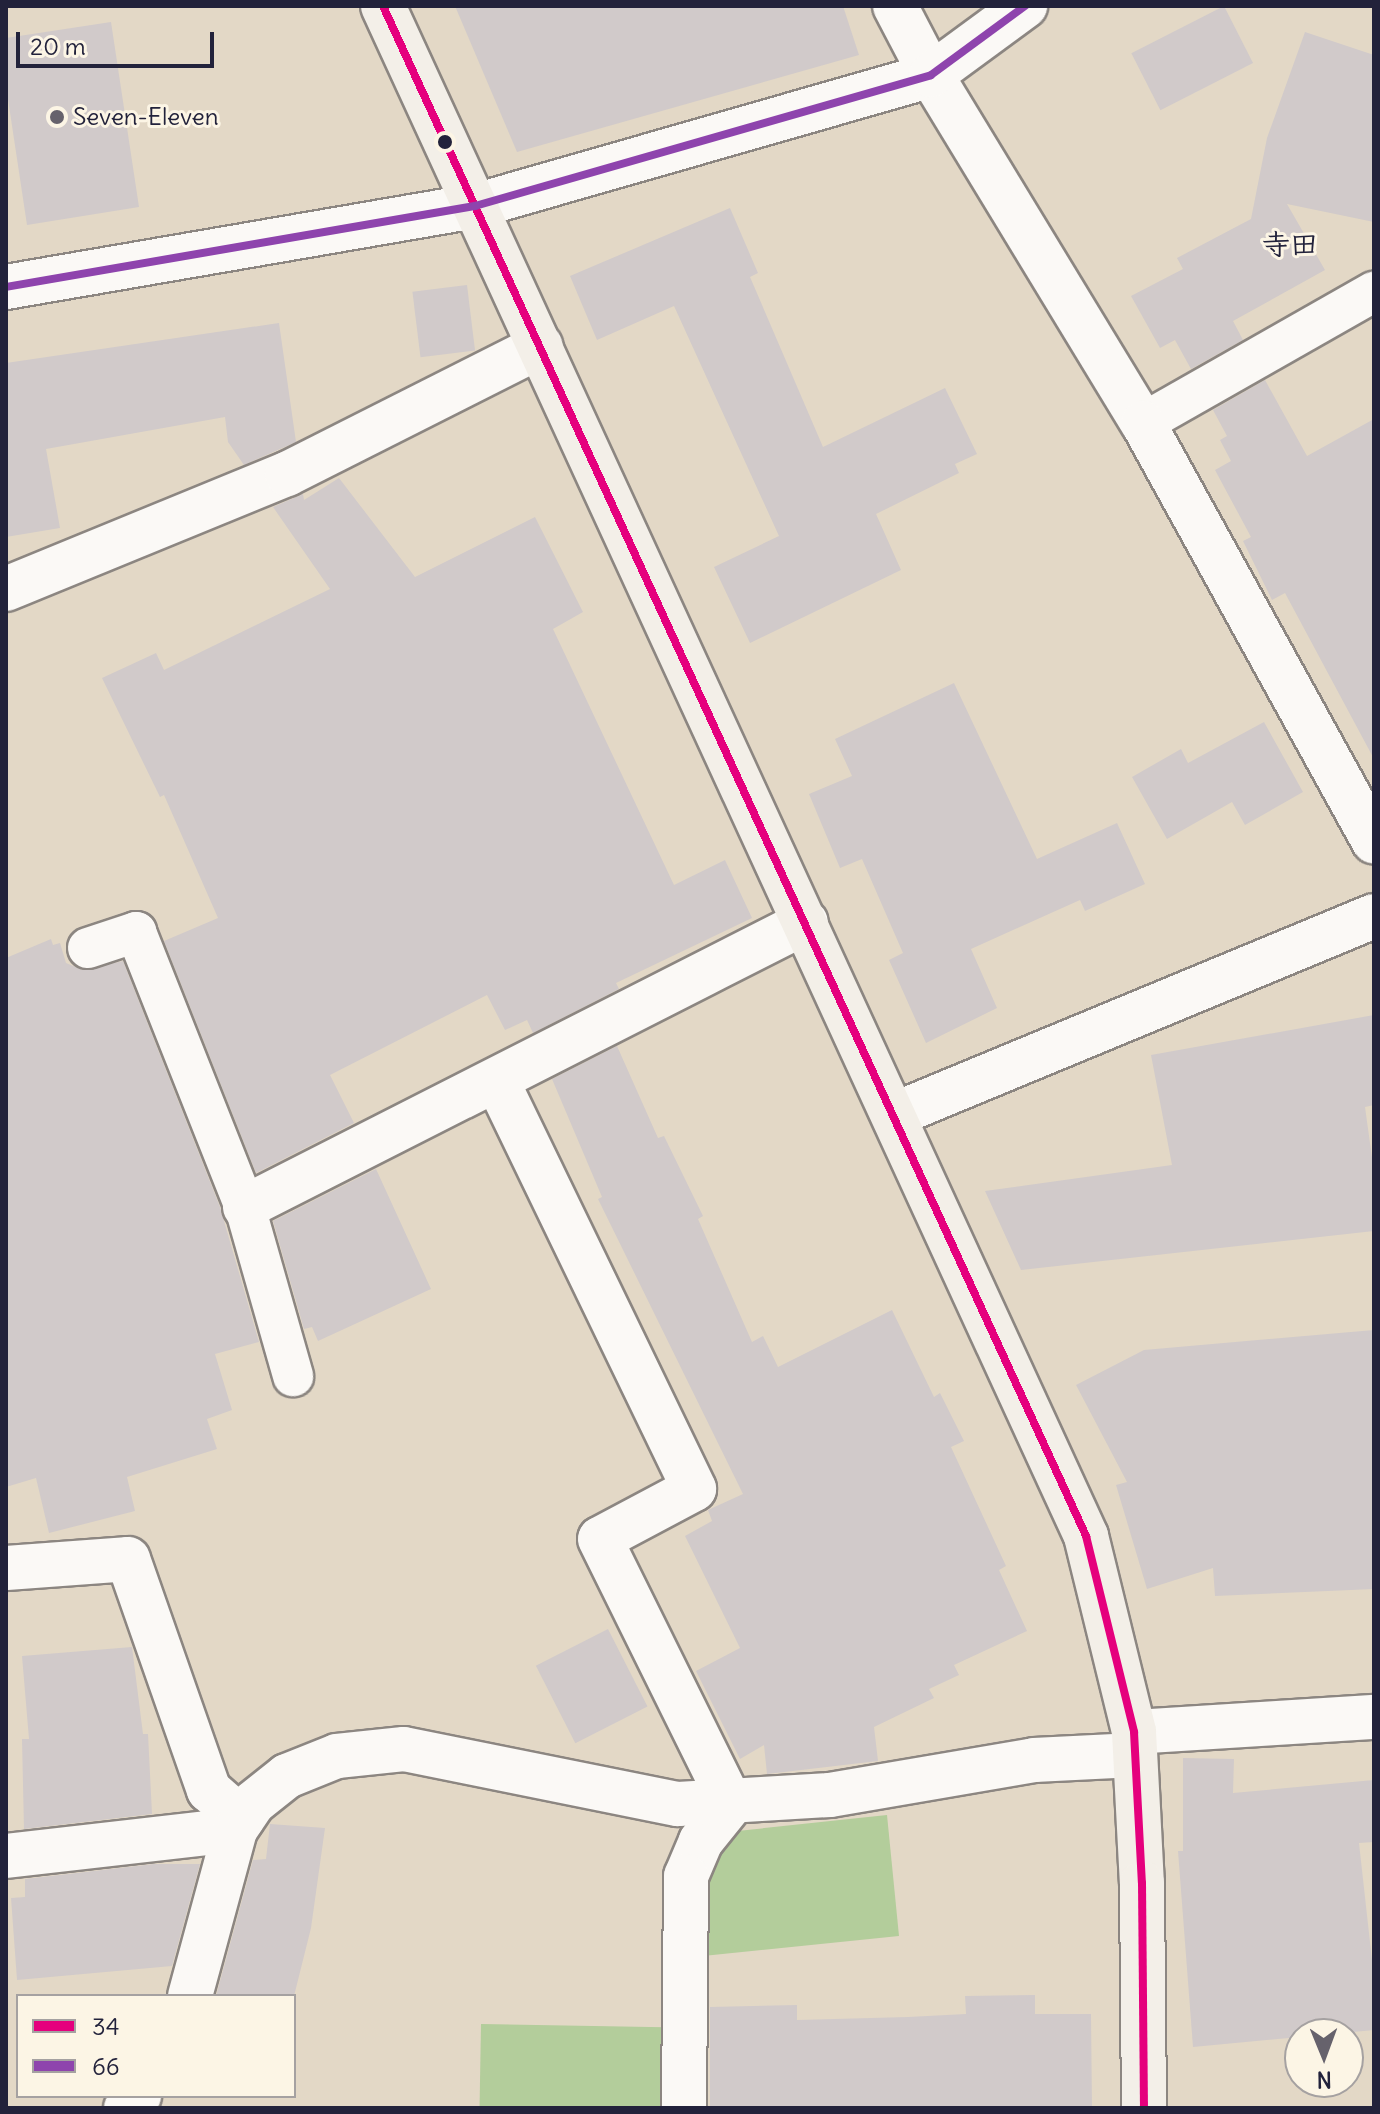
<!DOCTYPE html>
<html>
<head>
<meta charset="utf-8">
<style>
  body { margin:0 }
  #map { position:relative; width:1380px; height:2114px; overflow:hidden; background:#e3d8c6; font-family:Delius,"Klee One",sans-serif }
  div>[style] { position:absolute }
  .green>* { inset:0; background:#b3cd9b; transform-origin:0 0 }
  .building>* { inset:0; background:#d1caca; transform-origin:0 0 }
  .roads { filter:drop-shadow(2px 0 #8c8681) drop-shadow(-2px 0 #8c8681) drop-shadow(0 2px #8c8681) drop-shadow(0 -2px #8c8681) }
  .service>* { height:40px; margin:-20px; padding:0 20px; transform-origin:20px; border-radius:20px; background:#fbf9f6 }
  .minor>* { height:44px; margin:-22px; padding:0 22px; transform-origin:22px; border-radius:22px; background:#fbf9f6 }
  .secondary>* { height:44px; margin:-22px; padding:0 22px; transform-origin:22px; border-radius:22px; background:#f3efe8 }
  .bus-1>* { height:8px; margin:-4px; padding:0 4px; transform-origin:4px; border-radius:4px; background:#e5007d }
  .bus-2>* { height:8px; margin:-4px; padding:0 4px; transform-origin:4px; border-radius:4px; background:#8e44ad }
  .dots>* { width:22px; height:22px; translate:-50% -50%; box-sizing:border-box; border:4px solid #fcf5e5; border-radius:50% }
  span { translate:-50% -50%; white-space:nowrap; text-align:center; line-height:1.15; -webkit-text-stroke:6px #fcf5e5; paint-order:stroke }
  .poi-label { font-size:24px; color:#22223b }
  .left { translate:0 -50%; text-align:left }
  .quarter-label { font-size:28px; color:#22223b; font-weight:700 }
  .frame { position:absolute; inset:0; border:8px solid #22223b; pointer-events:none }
  .legend { position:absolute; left:16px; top:1994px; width:280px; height:104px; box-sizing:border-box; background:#fcf5e5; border:2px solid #a5a1a1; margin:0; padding:10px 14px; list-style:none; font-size:24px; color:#22223b }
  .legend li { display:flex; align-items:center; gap:16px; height:40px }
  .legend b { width:40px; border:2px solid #a5a1a1 }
  .north { position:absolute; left:1284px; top:2018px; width:80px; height:80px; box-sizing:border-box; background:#fcf5e5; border:2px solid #a5a1a1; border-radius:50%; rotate:179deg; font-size:22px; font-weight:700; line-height:32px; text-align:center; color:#22223b }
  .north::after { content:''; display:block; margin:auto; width:28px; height:36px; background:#66626c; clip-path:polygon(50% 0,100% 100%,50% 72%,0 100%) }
  .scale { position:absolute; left:16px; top:32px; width:198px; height:36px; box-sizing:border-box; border:4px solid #22223b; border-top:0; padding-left:10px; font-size:24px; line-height:28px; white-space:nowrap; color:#22223b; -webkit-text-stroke:6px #fcf5e5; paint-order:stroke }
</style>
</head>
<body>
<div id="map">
  <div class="green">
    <i style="clip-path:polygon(887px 1815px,899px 1936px,703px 1956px,701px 1894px,728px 1832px)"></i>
    <i style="left:481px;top:2024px;width:184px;height:84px;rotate:1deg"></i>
  </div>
  <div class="building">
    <i style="clip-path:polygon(455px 6px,843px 6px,859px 55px,517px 152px)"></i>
    <i style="left:1224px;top:6px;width:64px;height:104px;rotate:63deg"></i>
    <i style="clip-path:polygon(111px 22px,139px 207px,27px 225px,6px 86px,6px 38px)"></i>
    <i style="clip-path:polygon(1305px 32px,1374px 55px,1374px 222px,1287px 204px,1325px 270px,1233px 321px,1243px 340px,1191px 369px,1175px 340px,1160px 348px,1131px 296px,1183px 269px,1177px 258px,1251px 219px,1267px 138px)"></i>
    <i style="clip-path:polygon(730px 208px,758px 273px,750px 277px,823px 447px,945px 388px,977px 454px,955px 464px,959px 473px,876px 514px,901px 570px,750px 643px,714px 567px,779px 536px,674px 306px,597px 340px,570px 276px)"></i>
    <i style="left:467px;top:285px;width:66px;height:55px;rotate:83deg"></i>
    <i style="clip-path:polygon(279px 323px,296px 442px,244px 465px,228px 442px,225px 417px,46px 449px,60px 528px,6px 537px,6px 363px)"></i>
    <i style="clip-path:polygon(1265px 380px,1307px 456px,1374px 419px,1374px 759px,1285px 593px,1272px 600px,1243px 541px,1251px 537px,1215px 470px,1231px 461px,1220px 440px,1227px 436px,1213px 410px)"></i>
    <i style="clip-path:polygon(339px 478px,415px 577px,535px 517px,583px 612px,553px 629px,674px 885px,725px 860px,752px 918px,616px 983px,619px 989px,533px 1033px,527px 1020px,505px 1030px,487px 995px,330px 1075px,354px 1123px,256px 1173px,164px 941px,218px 918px,164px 795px,160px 797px,102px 678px,156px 653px,164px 670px,330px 589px,273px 507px,303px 494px,304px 500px)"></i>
    <i style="clip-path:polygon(954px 683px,1037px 859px,1117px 823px,1145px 884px,1085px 911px,1080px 900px,971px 949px,997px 1008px,926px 1043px,889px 960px,903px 953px,862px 859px,840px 868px,809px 794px,852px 776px,835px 739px)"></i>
    <i style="clip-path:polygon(1264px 722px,1303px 792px,1245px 825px,1232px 802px,1167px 839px,1132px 777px,1181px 749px,1188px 763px)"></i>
    <i style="clip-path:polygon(51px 939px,53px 945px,60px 943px,66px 963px,83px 970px,123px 961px,220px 1207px,259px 1342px,215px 1354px,232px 1410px,207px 1419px,217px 1449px,127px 1477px,135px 1511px,49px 1533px,36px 1478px,6px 1487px,6px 958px)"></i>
    <i style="clip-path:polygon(1374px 1015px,1374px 1105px,1365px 1107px,1374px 1172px,1374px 1231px,1021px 1270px,985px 1191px,1172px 1165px,1151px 1055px)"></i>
    <i style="clip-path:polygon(617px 1046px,658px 1138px,664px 1136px,703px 1216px,698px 1219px,752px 1342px,763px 1336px,778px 1367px,892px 1310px,934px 1397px,940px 1393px,964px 1441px,951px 1447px,1006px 1566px,999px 1570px,1027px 1631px,954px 1665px,959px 1675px,929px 1689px,934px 1698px,874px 1727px,878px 1761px,767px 1774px,764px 1745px,740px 1759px,696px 1671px,740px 1648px,685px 1536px,712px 1521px,708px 1510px,743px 1494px,598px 1199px,602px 1197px,552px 1079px)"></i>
    <i style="clip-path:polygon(376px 1169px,431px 1289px,318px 1341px,312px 1327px,304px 1329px,273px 1221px)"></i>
    <i style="clip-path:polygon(1374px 1330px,1374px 1589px,1215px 1596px,1213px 1568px,1147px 1589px,1116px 1485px,1127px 1482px,1076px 1385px,1144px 1350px)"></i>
    <i style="left:608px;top:1629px;width:87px;height:81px;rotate:63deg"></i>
    <i style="clip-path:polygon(132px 1647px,143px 1734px,148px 1734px,152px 1814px,24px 1829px,22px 1739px,29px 1739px,22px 1656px)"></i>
    <i style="clip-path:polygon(1183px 1758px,1234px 1759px,1233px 1793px,1374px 1780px,1374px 1842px,1359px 1843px,1374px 1978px,1374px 2030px,1193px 2047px,1178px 1851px,1183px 1851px)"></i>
    <i style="clip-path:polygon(270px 1824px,325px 1828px,311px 1928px,294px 1996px,216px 1996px,253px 1860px,266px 1859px)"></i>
    <i style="clip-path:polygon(154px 1864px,200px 1864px,172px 1966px,17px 1980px,11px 1898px,25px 1897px,25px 1879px)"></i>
    <i style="clip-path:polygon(1035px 1995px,1035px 2014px,1091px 2014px,1092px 2108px,710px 2108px,710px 2007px,797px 2005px,797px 2020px,908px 2017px,966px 2014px,965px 1996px)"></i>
  </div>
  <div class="roads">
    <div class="service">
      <i style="left:1143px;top:423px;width:266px;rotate:-29.6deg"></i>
      <i style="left:88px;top:948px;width:51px;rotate:-18.4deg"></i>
      <i style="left:136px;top:932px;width:296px;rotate:68.4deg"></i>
      <i style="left:245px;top:1207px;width:176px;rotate:74.1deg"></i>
    </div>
    <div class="minor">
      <i style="left:895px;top:6px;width:78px;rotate:62.4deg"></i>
      <i style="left:931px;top:75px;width:407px;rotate:58.7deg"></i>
      <i style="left:1143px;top:423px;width:478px;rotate:61.1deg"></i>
      <i style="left:6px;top:287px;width:476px;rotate:-9.8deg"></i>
      <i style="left:475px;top:206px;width:474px;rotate:-16deg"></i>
      <i style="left:931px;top:75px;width:117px;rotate:-36.3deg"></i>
      <i style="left:6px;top:589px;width:304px;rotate:-22.3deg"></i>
      <i style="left:287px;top:474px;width:284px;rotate:-26.8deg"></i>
      <i style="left:497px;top:1081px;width:453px;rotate:64.2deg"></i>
      <i style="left:694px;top:1489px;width:106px;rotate:152deg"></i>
      <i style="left:600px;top:1539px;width:296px;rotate:63.7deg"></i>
      <i style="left:731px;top:1804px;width:48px;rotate:129deg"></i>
      <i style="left:701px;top:1841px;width:38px;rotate:113deg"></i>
      <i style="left:686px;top:1876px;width:232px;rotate:90.5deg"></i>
      <i style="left:896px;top:1114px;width:517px;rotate:-22.5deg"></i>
      <i style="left:245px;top:1207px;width:629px;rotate:-26.93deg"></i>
      <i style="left:6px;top:1568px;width:122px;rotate:-4.2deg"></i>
      <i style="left:128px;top:1559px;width:245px;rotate:70.7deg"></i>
      <i style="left:209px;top:1790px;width:44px;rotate:41.3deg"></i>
      <i style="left:1134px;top:1732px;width:240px;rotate:-3.6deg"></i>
      <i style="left:6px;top:1856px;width:230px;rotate:-6.5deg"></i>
      <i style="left:190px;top:1996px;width:172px;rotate:-74.8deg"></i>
      <i style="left:235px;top:1830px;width:32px;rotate:-56deg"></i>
      <i style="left:253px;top:1803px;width:43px;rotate:-38.5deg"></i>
      <i style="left:287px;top:1776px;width:54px;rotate:-21.8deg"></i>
      <i style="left:337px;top:1756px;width:67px;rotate:-6deg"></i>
      <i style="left:404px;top:1749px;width:279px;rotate:11.4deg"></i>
      <i style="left:678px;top:1804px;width:152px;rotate:-3.4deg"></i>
      <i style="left:830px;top:1795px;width:207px;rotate:-9.7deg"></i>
      <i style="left:1034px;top:1760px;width:101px;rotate:-2.8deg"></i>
      <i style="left:126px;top:2108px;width:18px;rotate:-43deg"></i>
    </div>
    <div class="secondary">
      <i style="left:383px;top:6px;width:1684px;rotate:65.32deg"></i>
      <i style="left:1086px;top:1536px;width:202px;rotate:76.2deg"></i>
      <i style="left:1134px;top:1732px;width:151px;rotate:87deg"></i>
      <i style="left:1142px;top:1883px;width:225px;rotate:89.5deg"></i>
    </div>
  </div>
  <div class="bus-1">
    <i style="left:383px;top:6px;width:1684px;rotate:65.32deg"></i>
    <i style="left:1086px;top:1536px;width:202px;rotate:76.2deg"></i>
    <i style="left:1134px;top:1732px;width:151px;rotate:87deg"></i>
    <i style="left:1142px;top:1883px;width:225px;rotate:89.5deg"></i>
  </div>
  <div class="bus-2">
    <i style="left:6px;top:287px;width:476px;rotate:-9.8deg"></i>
    <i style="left:475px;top:206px;width:474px;rotate:-16deg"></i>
    <i style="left:931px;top:75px;width:117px;rotate:-36.3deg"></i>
  </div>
  <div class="dots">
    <i style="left:57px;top:117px;background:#66626c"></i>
    <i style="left:445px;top:142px;background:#22223b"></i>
  </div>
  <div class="poi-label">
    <span class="left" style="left:73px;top:117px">Seven-Eleven</span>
  </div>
  <div class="quarter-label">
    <span style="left:1290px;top:244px">寺田</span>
  </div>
  <div class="frame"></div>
  <ul class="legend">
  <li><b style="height:10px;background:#e5007d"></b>34</li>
  <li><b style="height:10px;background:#8e44ad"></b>66</li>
  </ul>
  <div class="north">N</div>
  <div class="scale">20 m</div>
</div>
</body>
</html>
